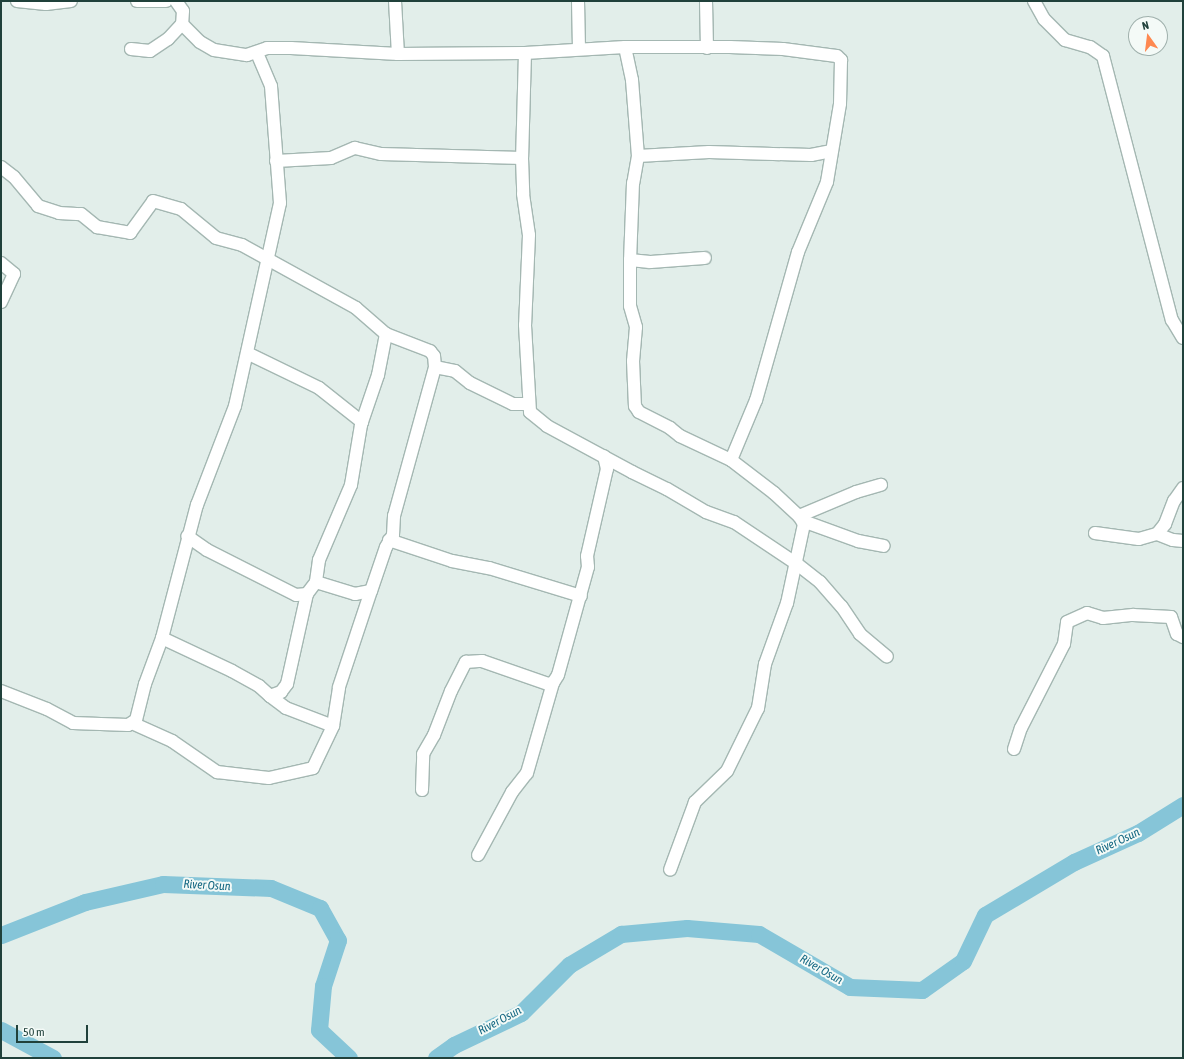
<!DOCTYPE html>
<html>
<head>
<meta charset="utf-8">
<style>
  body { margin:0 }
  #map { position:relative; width:1184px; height:1059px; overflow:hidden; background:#e2eeea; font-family:"Asap Condensed",sans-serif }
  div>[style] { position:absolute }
  .river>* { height:17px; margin:-8.5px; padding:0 8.5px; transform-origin:8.5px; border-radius:8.5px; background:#86c5d8 }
  .roads { filter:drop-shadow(1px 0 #a4b7b2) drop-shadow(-1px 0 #a4b7b2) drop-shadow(0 1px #a4b7b2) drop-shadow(0 -1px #a4b7b2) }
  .minor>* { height:12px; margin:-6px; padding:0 6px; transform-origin:6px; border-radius:6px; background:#fff }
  span { translate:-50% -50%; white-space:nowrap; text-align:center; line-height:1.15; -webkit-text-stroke:4px #f4faf7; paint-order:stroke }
  .water-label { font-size:12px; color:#156883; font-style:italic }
  .frame { position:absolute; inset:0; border:2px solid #20413b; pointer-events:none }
  .north { position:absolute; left:1128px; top:16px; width:40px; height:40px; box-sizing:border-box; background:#f4faf7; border:1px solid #9fb0ac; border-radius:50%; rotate:346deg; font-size:11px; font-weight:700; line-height:16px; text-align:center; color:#20413b }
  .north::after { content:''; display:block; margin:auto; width:14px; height:18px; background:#fe8850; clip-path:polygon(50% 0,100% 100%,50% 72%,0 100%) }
  .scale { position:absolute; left:16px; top:1025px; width:72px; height:18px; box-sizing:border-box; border:2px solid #20413b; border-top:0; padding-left:5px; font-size:12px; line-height:14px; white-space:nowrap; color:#20413b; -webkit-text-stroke:3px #f4faf7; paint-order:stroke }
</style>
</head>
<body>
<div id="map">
  <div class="river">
    <i style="left:1px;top:935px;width:90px;rotate:-21.4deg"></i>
    <i style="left:85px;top:902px;width:80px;rotate:-13deg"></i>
    <i style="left:163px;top:884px;width:108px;rotate:2.1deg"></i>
    <i style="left:271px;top:888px;width:53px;rotate:22.2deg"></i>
    <i style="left:320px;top:908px;width:37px;rotate:61deg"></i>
    <i style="left:338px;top:940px;width:48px;rotate:108.1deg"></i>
    <i style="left:323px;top:986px;width:44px;rotate:95.2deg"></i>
    <i style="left:319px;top:1030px;width:41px;rotate:43deg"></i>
    <i style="left:1px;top:1030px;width:59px;rotate:28.3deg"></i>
    <i style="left:436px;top:1058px;width:22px;rotate:-36deg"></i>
    <i style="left:454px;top:1045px;width:74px;rotate:-25.5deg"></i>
    <i style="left:521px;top:1013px;width:68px;rotate:-45deg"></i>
    <i style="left:569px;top:965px;width:61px;rotate:-30.8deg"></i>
    <i style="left:621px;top:934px;width:66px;rotate:-5.2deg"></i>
    <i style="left:687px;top:928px;width:72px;rotate:4.8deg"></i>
    <i style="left:759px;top:934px;width:105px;rotate:30.2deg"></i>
    <i style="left:850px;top:987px;width:72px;rotate:2.4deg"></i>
    <i style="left:922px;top:990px;width:50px;rotate:-35.3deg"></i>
    <i style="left:963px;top:961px;width:51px;rotate:-64.4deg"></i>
    <i style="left:985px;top:915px;width:104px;rotate:-30.8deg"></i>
    <i style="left:1074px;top:862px;width:70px;rotate:-24.4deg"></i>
    <i style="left:1138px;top:833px;width:53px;rotate:-31.9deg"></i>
  </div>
  <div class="roads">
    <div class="minor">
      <i style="left:17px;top:1px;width:29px;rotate:6deg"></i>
      <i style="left:46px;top:4px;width:25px;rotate:-7deg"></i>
      <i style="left:137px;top:1px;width:29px"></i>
      <i style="left:176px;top:1px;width:12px;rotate:55deg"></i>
      <i style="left:183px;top:11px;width:13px;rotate:94deg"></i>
      <i style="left:182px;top:24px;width:25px;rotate:45deg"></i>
      <i style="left:200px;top:42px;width:16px;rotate:30deg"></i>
      <i style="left:214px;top:50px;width:33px;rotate:9deg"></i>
      <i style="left:247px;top:55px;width:21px;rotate:-19deg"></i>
      <i style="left:267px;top:48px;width:24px"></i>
      <i style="left:291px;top:48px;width:107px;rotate:3.2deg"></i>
      <i style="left:398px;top:54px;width:127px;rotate:-0.5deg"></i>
      <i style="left:525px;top:53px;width:100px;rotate:-3.4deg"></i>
      <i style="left:625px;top:47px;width:105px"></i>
      <i style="left:730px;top:47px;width:53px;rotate:2.2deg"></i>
      <i style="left:783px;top:49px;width:54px;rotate:7.4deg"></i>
      <i style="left:837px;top:56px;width:6px;rotate:45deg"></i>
      <i style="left:841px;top:60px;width:44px;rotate:91.3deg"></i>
      <i style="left:840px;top:104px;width:79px;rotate:99.5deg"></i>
      <i style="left:827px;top:182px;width:76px;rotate:112.5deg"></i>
      <i style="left:798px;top:252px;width:154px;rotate:105.8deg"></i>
      <i style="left:756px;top:400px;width:65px;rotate:112.6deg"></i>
      <i style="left:395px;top:1px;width:53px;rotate:86.8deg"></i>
      <i style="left:578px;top:1px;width:48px;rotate:88.8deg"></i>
      <i style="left:706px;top:1px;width:47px;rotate:88.8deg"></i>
      <i style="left:1034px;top:1px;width:21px;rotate:61deg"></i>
      <i style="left:1044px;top:19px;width:30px;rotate:45deg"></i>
      <i style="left:1065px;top:40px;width:26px;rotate:16deg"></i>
      <i style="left:1090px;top:47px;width:16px;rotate:35deg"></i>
      <i style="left:1103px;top:56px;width:273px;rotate:75.4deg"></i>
      <i style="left:1172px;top:320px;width:21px;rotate:59deg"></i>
      <i style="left:625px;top:47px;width:34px;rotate:78deg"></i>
      <i style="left:632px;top:80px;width:76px;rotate:85.5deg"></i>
      <i style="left:638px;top:156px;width:27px;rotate:100deg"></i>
      <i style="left:633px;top:183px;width:77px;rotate:92.2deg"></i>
      <i style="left:630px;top:260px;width:46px;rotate:90deg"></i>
      <i style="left:630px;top:306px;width:22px;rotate:74deg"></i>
      <i style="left:636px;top:327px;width:34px;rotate:95deg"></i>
      <i style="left:633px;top:361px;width:45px;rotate:87.5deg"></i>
      <i style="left:635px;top:406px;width:7px;rotate:56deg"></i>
      <i style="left:639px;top:412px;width:35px;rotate:27deg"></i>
      <i style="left:670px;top:428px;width:13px;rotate:39deg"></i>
      <i style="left:680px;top:436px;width:56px;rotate:25.2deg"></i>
      <i style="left:731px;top:460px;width:54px;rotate:37.5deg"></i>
      <i style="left:774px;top:493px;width:34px;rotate:43deg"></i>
      <i style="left:799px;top:516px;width:9px;rotate:58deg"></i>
      <i style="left:804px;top:524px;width:81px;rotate:102.1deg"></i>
      <i style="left:787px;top:603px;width:65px;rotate:109.8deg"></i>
      <i style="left:765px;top:664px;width:45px;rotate:99deg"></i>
      <i style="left:758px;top:708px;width:70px;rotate:116.2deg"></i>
      <i style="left:727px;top:771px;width:45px;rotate:135.9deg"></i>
      <i style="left:695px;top:802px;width:72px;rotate:110.2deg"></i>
      <i style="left:131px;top:49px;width:19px;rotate:6deg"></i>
      <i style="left:150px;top:51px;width:22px;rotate:-34deg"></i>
      <i style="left:168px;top:39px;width:21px;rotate:-47deg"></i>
      <i style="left:525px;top:53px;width:105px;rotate:91.6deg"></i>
      <i style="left:522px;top:158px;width:36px;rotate:88deg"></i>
      <i style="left:523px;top:194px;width:41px;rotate:81.7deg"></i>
      <i style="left:529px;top:235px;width:90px;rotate:92.5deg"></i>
      <i style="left:525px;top:325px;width:87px;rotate:86.7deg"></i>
      <i style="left:530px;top:412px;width:22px;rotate:39deg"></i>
      <i style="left:547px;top:426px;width:97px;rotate:28.4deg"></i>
      <i style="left:632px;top:472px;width:39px;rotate:26deg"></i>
      <i style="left:667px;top:489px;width:45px;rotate:30.5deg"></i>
      <i style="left:706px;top:512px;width:30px;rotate:20deg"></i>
      <i style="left:734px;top:522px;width:76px;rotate:33.7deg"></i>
      <i style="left:797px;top:564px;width:29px;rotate:38deg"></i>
      <i style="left:820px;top:582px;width:33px;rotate:49deg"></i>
      <i style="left:842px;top:607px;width:32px;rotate:56deg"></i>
      <i style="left:860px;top:634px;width:35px;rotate:40deg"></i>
      <i style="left:638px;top:156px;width:71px;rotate:-3.2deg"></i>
      <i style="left:709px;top:152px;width:102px;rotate:1.7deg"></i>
      <i style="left:811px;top:155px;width:21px;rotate:-11deg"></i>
      <i style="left:276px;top:161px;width:55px;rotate:-3.1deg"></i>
      <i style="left:331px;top:158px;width:26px;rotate:-23deg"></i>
      <i style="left:355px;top:148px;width:27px;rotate:13deg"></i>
      <i style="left:381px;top:154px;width:141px;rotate:1.6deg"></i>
      <i style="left:1px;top:167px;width:16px;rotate:38deg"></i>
      <i style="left:14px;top:177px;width:38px;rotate:50deg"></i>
      <i style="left:38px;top:206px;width:22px;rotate:18deg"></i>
      <i style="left:59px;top:213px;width:22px;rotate:3deg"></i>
      <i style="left:81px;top:214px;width:21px;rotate:39deg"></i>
      <i style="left:97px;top:227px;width:34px;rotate:10deg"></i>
      <i style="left:130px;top:233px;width:39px;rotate:-54deg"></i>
      <i style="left:153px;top:201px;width:29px;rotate:16deg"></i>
      <i style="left:181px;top:209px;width:45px;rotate:39.6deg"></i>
      <i style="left:216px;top:238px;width:27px;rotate:15deg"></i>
      <i style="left:242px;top:245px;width:130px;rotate:28.9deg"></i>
      <i style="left:356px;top:308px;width:40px;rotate:41deg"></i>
      <i style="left:386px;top:334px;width:42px;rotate:101deg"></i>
      <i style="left:378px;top:375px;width:53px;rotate:108.8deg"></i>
      <i style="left:361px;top:425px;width:61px;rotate:99.5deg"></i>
      <i style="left:351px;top:485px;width:82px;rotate:113.1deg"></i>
      <i style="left:319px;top:560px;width:22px;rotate:98deg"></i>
      <i style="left:316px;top:582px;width:15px;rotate:127deg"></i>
      <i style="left:307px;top:594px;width:11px;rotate:175deg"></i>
      <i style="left:296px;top:595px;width:100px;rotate:-153.2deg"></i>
      <i style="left:207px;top:550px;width:24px;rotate:-145deg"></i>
      <i style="left:630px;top:260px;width:20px;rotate:6deg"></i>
      <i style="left:650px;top:262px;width:55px;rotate:-4.2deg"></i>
      <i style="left:1px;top:263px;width:17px;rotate:40deg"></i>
      <i style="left:14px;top:274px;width:31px;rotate:115deg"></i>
      <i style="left:247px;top:353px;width:80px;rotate:25.9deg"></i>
      <i style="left:319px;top:388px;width:55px;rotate:38.3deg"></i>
      <i style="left:435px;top:367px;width:20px;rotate:11deg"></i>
      <i style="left:455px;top:371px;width:19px;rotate:39deg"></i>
      <i style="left:470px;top:383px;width:48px;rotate:26deg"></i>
      <i style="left:513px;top:404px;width:15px"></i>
      <i style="left:799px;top:516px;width:62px;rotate:-22.8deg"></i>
      <i style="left:856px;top:492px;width:26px;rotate:-16deg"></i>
      <i style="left:803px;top:521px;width:59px;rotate:20deg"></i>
      <i style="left:858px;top:541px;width:26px;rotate:11deg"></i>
      <i style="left:1095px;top:533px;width:44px;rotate:7.8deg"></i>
      <i style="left:1139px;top:539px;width:19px;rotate:-16deg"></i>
      <i style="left:1157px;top:534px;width:13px;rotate:-51deg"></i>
      <i style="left:1165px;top:524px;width:25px;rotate:-69deg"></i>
      <i style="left:1174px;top:501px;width:16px;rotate:-55deg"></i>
      <i style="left:1157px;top:534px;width:17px;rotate:21deg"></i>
      <i style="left:1173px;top:540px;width:10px;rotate:6deg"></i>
      <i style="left:389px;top:540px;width:66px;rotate:18.4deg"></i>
      <i style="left:452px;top:561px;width:38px;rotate:11deg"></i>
      <i style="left:489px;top:568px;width:96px;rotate:16.9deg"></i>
      <i style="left:316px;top:582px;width:41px;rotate:17.1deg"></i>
      <i style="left:355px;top:594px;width:16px;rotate:-11deg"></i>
      <i style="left:371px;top:591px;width:46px;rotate:-71.2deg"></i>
      <i style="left:386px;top:547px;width:14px;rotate:-60deg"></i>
      <i style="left:393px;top:535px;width:19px;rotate:-87deg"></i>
      <i style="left:394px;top:516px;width:155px;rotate:-74.6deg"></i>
      <i style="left:435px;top:367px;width:11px;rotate:-95deg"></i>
      <i style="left:434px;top:356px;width:6px;rotate:-129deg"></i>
      <i style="left:430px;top:351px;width:47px;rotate:-158.9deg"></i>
      <i style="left:162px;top:638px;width:77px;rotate:25.2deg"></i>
      <i style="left:232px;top:671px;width:31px;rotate:29deg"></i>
      <i style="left:259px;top:686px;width:15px;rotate:42deg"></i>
      <i style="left:270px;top:696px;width:12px;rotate:-20deg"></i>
      <i style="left:281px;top:692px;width:10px;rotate:-53deg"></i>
      <i style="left:287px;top:684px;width:92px;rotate:-77.5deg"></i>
      <i style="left:1px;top:691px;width:49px;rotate:21.4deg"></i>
      <i style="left:47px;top:709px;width:30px;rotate:28deg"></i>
      <i style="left:73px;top:723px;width:55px;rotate:2.1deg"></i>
      <i style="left:128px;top:725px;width:9px;rotate:-32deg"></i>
      <i style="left:136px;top:720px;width:37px;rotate:-76deg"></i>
      <i style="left:145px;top:684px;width:49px;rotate:-69.7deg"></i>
      <i style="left:162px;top:638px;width:138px;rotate:-75.3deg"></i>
      <i style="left:197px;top:505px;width:106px;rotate:-69deg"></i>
      <i style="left:235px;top:406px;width:208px;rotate:-77.5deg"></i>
      <i style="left:280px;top:203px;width:117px;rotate:-94.4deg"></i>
      <i style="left:271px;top:86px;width:36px;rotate:-113deg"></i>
      <i style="left:270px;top:696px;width:20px;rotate:37deg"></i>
      <i style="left:286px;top:708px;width:50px;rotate:21deg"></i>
      <i style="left:132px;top:723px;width:44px;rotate:24.2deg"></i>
      <i style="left:172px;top:741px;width:55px;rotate:34.6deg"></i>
      <i style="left:217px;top:772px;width:52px;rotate:6.6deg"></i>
      <i style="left:269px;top:778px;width:45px;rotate:-12.8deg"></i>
      <i style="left:313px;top:768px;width:47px;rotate:-64.5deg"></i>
      <i style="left:333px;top:726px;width:39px;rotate:-81deg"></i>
      <i style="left:339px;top:687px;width:101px;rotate:-71.6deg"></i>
      <i style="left:1014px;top:749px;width:22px;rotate:-72deg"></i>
      <i style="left:1021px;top:728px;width:94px;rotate:-62.9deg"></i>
      <i style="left:1064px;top:644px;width:22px;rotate:-82deg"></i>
      <i style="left:1067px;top:622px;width:22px;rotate:-24deg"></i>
      <i style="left:1087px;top:613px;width:17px;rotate:17deg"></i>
      <i style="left:1103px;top:618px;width:30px;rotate:-6deg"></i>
      <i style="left:1133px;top:615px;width:38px;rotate:3deg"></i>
      <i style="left:1171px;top:617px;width:18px;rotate:71deg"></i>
      <i style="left:1177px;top:634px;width:7px;rotate:27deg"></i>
      <i style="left:422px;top:790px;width:36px;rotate:-88deg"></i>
      <i style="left:423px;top:754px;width:22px;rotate:-60deg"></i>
      <i style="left:434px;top:735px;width:47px;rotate:-68.9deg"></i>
      <i style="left:451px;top:691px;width:33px;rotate:-63deg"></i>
      <i style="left:466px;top:662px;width:16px;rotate:-4deg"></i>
      <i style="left:482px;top:661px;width:70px;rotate:19.2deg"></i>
      <i style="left:548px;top:684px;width:5px;rotate:-11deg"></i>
      <i style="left:553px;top:683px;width:9px;rotate:-58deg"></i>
      <i style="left:558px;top:675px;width:112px;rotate:-74.5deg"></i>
      <i style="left:588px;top:567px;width:11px;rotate:-95deg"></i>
      <i style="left:587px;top:556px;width:89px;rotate:-77.1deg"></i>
      <i style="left:607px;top:469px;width:13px;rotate:-103deg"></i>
      <i style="left:478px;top:855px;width:72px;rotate:-61.6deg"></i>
      <i style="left:512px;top:792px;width:24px;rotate:-52deg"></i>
      <i style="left:527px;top:773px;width:94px;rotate:-73.9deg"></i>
    </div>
  </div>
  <div class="water-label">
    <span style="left:1118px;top:842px;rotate:-25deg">River Osun</span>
    <span style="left:207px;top:886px;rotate:3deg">River Osun</span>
    <span style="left:821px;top:970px;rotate:30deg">River Osun</span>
    <span style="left:500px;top:1021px;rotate:-28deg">River Osun</span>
  </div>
  <div class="frame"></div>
  <div class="north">N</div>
  <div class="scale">50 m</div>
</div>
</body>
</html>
